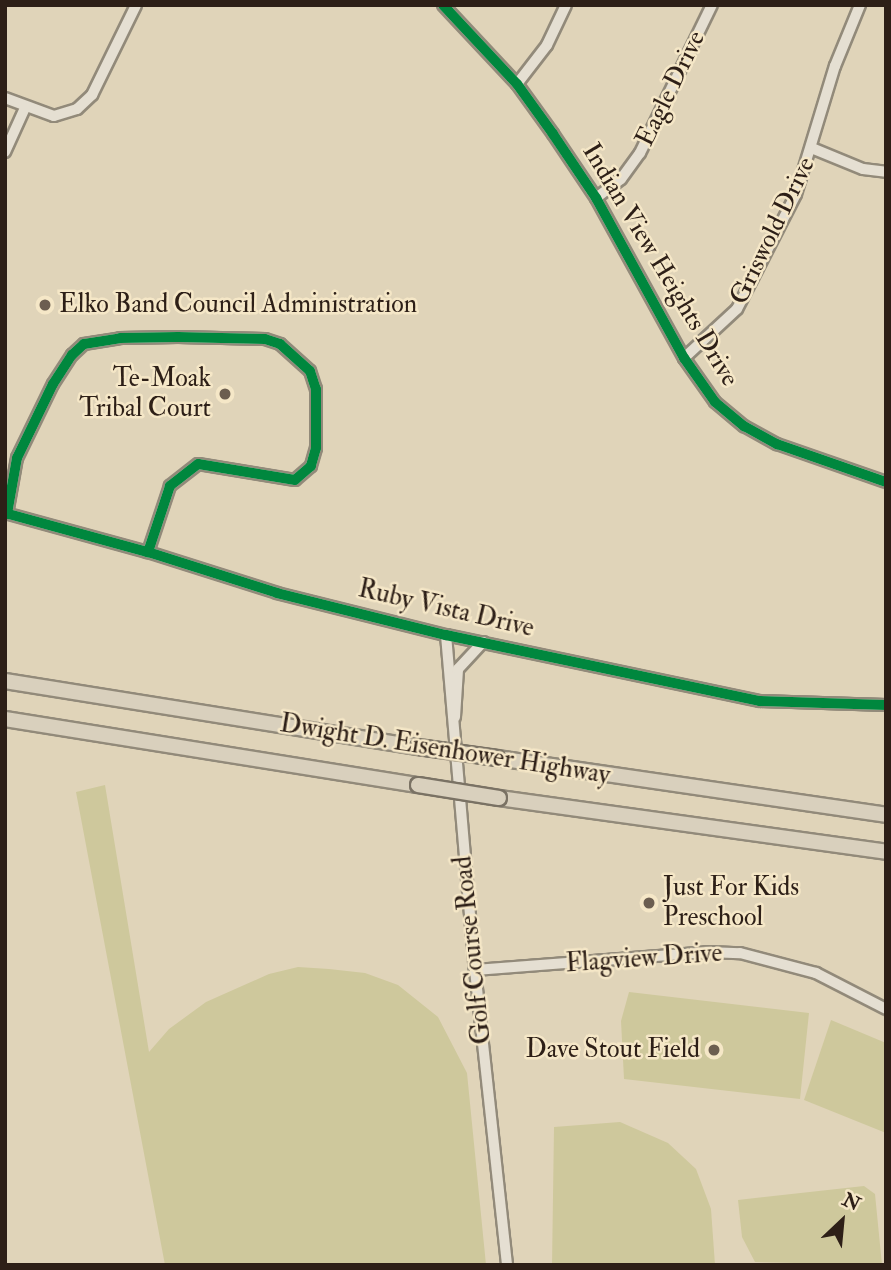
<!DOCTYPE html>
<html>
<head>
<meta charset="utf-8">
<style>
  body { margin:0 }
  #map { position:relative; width:891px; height:1270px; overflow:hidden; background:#e0d4b9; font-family:"IM FELL Double Pica",serif }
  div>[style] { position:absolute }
  .green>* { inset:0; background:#cec89c }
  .roads { filter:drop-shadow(2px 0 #928a7a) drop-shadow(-2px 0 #928a7a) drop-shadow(0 2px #928a7a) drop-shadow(0 -2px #928a7a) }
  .minor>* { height:10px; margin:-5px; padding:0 5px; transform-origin:5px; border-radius:5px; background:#e5dfd2 }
  .highway>* { height:14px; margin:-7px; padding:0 7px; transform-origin:7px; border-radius:7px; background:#d9d0bd }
  .bridges { filter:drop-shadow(2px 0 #7a7264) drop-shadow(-2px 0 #7a7264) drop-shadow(0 2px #7a7264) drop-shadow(0 -2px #7a7264) }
  .highway-bridge>* { height:14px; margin:-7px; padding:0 7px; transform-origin:7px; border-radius:7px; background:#d9d0bd }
  .cycleway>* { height:10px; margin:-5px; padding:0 5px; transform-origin:5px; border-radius:5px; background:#00873e }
  .dots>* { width:19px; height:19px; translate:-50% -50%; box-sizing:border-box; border:4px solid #f5e7c7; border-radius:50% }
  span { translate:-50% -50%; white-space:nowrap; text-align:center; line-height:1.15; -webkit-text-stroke:5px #f5e7c7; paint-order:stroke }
  .street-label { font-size:26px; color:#2d1f17 }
  .poi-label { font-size:26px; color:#2d1f17 }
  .left { translate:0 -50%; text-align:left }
  .right { translate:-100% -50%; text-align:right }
  .frame { position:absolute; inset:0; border:7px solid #2d1f17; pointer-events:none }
  .north { position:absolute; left:807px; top:1186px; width:70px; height:70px; -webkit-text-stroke:5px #f5e7c7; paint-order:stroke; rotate:26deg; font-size:19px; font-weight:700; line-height:28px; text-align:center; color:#2d1f17 }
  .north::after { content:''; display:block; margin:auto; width:24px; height:32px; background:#2d1f17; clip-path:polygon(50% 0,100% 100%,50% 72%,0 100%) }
</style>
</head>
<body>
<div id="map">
  <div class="green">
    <i style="clip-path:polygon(105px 785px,149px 1052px,169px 1029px,206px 1002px,269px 974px,298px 967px,329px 969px,365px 973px,398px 985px,438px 1017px,467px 1073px,486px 1265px,165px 1265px,76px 792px)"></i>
    <i style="clip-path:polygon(629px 992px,809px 1013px,800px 1099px,624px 1079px,621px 1021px)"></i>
    <i style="clip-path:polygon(831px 1020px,886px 1043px,886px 1133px,804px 1100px)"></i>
    <i style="clip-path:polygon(620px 1122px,668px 1143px,696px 1169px,711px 1209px,715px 1265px,552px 1265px,554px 1127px)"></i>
    <i style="clip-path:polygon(864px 1186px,875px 1194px,882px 1265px,755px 1262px,742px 1237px,738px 1200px)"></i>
  </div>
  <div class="roads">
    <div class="minor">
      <i style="left:443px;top:5px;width:108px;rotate:46.9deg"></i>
      <i style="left:517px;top:84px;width:62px;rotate:54.2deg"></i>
      <i style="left:553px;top:134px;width:77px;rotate:56.1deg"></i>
      <i style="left:596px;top:198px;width:183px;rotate:61.2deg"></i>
      <i style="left:684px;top:358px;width:54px;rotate:54.8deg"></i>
      <i style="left:715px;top:402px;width:38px;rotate:40deg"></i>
      <i style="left:744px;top:426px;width:38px;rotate:29deg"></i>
      <i style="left:777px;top:444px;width:115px;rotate:19.2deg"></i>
      <i style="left:517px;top:84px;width:49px;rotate:-52.4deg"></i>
      <i style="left:547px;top:45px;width:44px;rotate:-64.6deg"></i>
      <i style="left:5px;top:98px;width:52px;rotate:20.2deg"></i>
      <i style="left:54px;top:116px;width:24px;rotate:-17deg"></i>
      <i style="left:77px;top:109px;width:21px;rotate:-43deg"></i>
      <i style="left:92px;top:95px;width:100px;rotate:-63.9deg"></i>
      <i style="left:814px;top:149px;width:53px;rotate:22.2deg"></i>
      <i style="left:863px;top:169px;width:23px;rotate:7deg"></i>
      <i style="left:5px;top:152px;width:48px;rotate:-65.6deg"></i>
      <i style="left:596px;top:198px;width:31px;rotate:-37deg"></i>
      <i style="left:621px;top:179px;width:32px;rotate:-54deg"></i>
      <i style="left:640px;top:153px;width:165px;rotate:-64.1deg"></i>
      <i style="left:684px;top:358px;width:72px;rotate:-42.8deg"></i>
      <i style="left:737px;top:309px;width:129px;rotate:-62.8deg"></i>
      <i style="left:796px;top:194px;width:134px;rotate:-73.1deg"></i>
      <i style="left:835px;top:66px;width:66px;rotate:-67.7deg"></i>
      <i style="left:5px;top:513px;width:148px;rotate:15.3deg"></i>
      <i style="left:148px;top:552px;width:135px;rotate:17.6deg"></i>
      <i style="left:277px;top:593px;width:174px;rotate:14deg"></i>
      <i style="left:446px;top:635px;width:321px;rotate:11.9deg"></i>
      <i style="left:760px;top:701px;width:126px;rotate:1.8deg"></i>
      <i style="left:7px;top:514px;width:57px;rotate:-79.9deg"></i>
      <i style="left:17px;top:458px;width:82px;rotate:-64.1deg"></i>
      <i style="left:53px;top:384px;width:35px;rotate:-57deg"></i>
      <i style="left:72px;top:355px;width:16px;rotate:-43deg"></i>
      <i style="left:84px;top:344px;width:36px;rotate:-9deg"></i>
      <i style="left:120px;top:338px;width:58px;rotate:-1deg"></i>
      <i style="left:178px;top:337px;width:87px;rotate:1.3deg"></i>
      <i style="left:265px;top:339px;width:16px;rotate:18deg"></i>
      <i style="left:280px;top:344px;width:40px;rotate:42deg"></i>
      <i style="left:310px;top:371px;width:19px;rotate:72deg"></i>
      <i style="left:316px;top:389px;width:59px;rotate:90deg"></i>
      <i style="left:316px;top:448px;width:19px;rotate:106deg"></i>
      <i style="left:311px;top:466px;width:21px;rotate:139deg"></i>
      <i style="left:295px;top:480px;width:98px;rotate:-170.6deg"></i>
      <i style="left:198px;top:464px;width:36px;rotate:142deg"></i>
      <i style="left:170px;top:486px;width:70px;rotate:108.4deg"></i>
      <i style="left:446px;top:635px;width:336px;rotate:85.1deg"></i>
      <i style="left:475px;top:970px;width:297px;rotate:83.8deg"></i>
      <i style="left:455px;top:717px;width:48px;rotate:-86.4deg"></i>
      <i style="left:458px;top:669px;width:37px;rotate:-47deg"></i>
      <i style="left:475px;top:970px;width:233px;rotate:-4.4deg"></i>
      <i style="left:707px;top:952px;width:33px;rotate:2deg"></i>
      <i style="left:740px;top:953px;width:79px;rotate:14.7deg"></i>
      <i style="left:816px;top:973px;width:79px;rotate:27.2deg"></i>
    </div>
    <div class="highway">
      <i style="left:5px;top:681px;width:418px;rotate:9.1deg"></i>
      <i style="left:5px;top:719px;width:418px;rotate:9.1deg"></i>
      <i style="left:497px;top:758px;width:393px;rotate:8.3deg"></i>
      <i style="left:499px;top:798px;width:391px;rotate:7.9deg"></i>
    </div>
  </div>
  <div class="bridges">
    <div class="highway-bridge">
      <i style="left:418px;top:747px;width:80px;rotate:7.9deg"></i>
      <i style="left:418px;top:785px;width:82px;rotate:9.1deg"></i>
    </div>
  </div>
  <div class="cycleway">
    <i style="left:443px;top:5px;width:108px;rotate:46.9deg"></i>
    <i style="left:517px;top:84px;width:62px;rotate:54.2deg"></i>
    <i style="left:553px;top:134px;width:77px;rotate:56.1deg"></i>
    <i style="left:596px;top:198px;width:183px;rotate:61.2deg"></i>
    <i style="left:684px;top:358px;width:54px;rotate:54.8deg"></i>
    <i style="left:715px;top:402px;width:38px;rotate:40deg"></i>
    <i style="left:744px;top:426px;width:38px;rotate:29deg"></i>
    <i style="left:777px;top:444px;width:115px;rotate:19.2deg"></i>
    <i style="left:5px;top:513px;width:148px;rotate:15.3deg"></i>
    <i style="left:148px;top:552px;width:135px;rotate:17.6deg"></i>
    <i style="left:277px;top:593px;width:174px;rotate:14deg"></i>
    <i style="left:446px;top:635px;width:321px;rotate:11.9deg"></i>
    <i style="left:760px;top:701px;width:126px;rotate:1.8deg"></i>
    <i style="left:7px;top:514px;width:57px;rotate:-79.9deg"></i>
    <i style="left:17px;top:458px;width:82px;rotate:-64.1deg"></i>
    <i style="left:53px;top:384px;width:35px;rotate:-57deg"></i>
    <i style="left:72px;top:355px;width:16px;rotate:-43deg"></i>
    <i style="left:84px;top:344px;width:36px;rotate:-9deg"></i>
    <i style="left:120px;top:338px;width:58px;rotate:-1deg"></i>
    <i style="left:178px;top:337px;width:87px;rotate:1.3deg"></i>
    <i style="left:265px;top:339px;width:16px;rotate:18deg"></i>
    <i style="left:280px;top:344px;width:40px;rotate:42deg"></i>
    <i style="left:310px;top:371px;width:19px;rotate:72deg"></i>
    <i style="left:316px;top:389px;width:59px;rotate:90deg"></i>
    <i style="left:316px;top:448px;width:19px;rotate:106deg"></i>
    <i style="left:311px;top:466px;width:21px;rotate:139deg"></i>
    <i style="left:295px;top:480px;width:98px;rotate:-170.6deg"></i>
    <i style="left:198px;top:464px;width:36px;rotate:142deg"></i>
    <i style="left:170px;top:486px;width:70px;rotate:108.4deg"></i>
  </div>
  <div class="dots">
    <i style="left:45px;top:305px;background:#6c5e50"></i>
    <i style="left:225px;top:394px;background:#6c5e50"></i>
    <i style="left:649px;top:903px;background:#6c5e50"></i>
    <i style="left:714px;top:1050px;background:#6c5e50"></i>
  </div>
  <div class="street-label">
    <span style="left:671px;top:89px;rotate:-64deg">Eagle Drive</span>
    <span style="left:773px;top:231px;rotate:-64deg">Griswold Drive</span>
    <span style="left:660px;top:265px;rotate:59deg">Indian View Heights Drive</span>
    <span style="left:446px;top:609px;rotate:13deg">Ruby Vista Drive</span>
    <span style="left:445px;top:750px;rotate:9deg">Dwight D. Eisenhower Highway</span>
    <span style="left:473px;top:950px;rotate:-96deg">Golf Course Road</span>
    <span style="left:644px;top:959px;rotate:-4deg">Flagview Drive</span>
  </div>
  <div class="poi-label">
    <span class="left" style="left:59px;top:305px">Elko Band Council Administration</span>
    <span class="right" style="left:211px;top:394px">Te-Moak<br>Tribal Court</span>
    <span class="left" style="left:663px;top:903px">Just For Kids<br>Preschool</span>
    <span class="right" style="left:700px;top:1050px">Dave Stout Field</span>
  </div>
  <div class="frame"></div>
  <div class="north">N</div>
</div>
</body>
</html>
